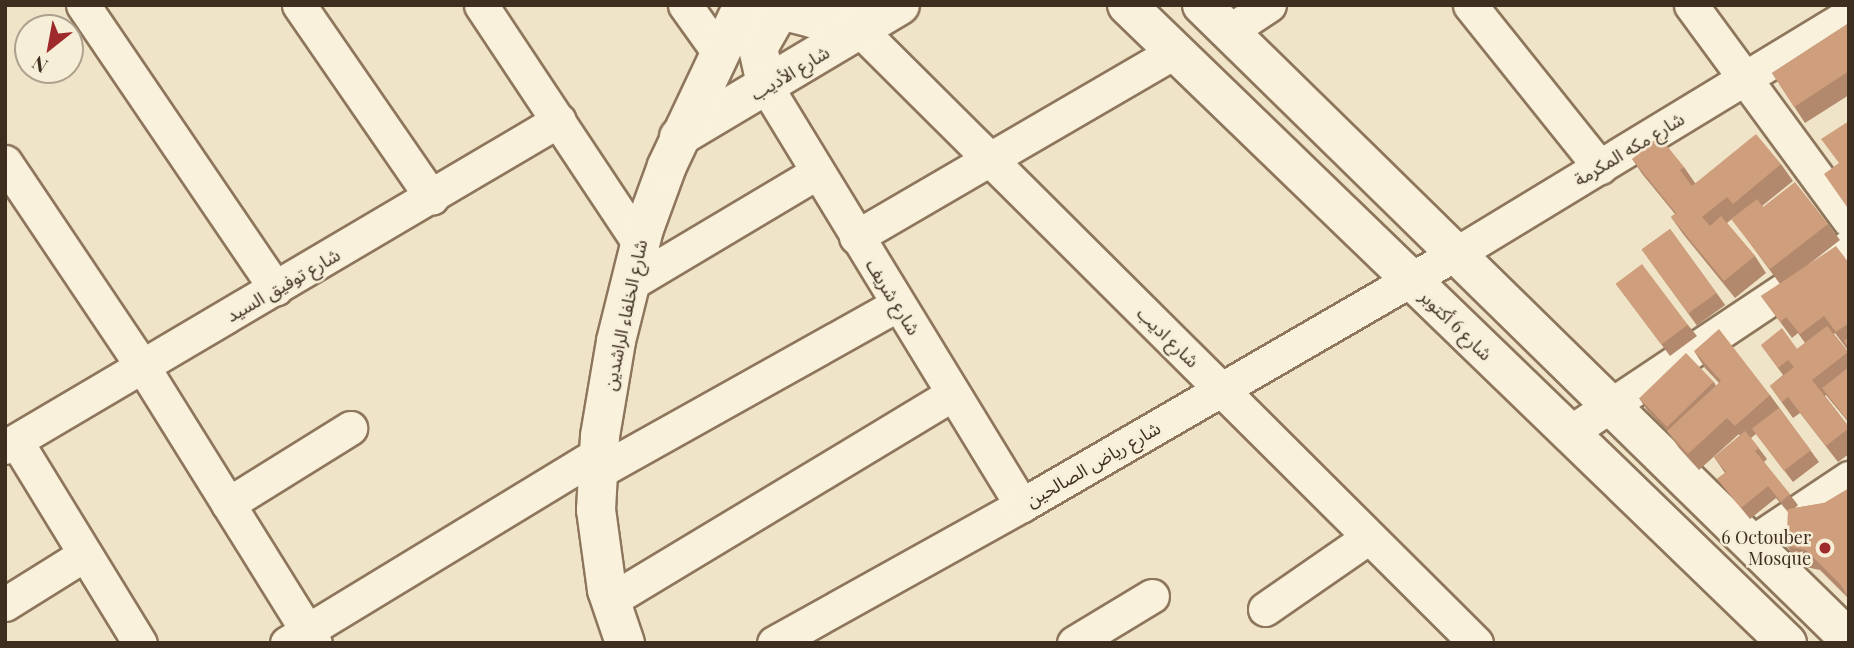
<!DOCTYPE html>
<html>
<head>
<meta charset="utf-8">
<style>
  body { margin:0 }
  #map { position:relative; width:1854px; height:648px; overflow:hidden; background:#f0e4c8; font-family:"Playfair Display","Noto Sans Arabic",serif }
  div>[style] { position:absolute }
  .roads { filter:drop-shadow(2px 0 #8d765c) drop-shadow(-2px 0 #8d765c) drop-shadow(0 2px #8d765c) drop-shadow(0 -2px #8d765c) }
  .minor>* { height:33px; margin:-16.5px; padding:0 16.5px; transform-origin:16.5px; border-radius:16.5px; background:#faf1dc }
  .tertiary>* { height:38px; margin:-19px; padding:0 19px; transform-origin:19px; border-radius:19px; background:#faf1dc }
  .secondary>* { height:38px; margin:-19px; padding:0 19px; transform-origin:19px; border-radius:19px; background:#faf1dc }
  .wall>* { inset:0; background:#b2896c; transform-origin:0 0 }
  .building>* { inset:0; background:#cf9f7d; transform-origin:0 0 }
  .dots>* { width:19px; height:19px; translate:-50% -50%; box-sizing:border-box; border:4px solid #f7eed8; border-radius:50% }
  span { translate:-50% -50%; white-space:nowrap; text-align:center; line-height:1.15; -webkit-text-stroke:5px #f7eed8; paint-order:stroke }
  .street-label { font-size:18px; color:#3d2e20 }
  .poi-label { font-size:18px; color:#3d2e20 }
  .right { translate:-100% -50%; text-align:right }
  .frame { position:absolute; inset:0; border:7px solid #3d2e20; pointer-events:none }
  .north { position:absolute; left:14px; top:14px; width:70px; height:70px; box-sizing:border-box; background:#f7eed8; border:2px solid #ada18e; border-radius:50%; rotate:211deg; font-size:19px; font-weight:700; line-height:28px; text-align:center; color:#3d2e20 }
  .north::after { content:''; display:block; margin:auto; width:24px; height:32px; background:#9e2a2b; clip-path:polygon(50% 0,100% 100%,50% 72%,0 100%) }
</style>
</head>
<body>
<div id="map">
  <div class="roads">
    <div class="minor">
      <i style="left:83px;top:5px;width:343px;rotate:55.8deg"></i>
      <i style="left:299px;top:5px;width:234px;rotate:55.4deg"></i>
      <i style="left:481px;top:5px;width:287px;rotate:56.4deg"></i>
      <i style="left:685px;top:5px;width:60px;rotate:54.5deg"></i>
      <i style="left:1470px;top:5px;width:208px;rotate:51.3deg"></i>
      <i style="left:1691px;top:5px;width:267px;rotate:53.7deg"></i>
      <i style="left:860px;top:30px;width:869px;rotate:44.86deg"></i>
      <i style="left:1228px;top:32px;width:49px;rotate:-33.4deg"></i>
      <i style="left:767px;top:88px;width:489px;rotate:58.6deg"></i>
      <i style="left:5px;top:162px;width:247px;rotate:56.1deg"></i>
      <i style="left:143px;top:367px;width:325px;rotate:58.1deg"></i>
      <i style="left:856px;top:237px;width:370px;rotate:-30.2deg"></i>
      <i style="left:628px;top:285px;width:219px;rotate:-30.8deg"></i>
      <i style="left:1569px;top:433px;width:337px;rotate:-33.7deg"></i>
      <i style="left:16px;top:441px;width:237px;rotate:58.5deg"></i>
      <i style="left:5px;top:447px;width:643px;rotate:-30.55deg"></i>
      <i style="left:596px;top:473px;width:346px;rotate:-29.2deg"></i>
      <i style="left:228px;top:504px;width:144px;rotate:-31.9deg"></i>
      <i style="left:1750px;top:544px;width:119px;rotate:-33.7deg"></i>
      <i style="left:611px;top:600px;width:399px;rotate:-31.1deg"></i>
      <i style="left:5px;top:604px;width:94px;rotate:-32deg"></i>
      <i style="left:1265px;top:609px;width:126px;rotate:-34.7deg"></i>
      <i style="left:287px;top:643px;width:364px;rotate:-31.3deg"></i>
      <i style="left:774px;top:643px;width:284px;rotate:-29.1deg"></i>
      <i style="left:1022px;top:505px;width:499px;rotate:-30.1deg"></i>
      <i style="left:1454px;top:255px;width:462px;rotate:-31.3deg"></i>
      <i style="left:1074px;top:643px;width:91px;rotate:-31.1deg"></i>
    </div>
    <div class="tertiary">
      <i style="left:761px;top:5px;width:53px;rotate:14.3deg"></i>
      <i style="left:812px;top:18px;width:45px;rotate:-16.8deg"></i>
      <i style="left:1127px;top:5px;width:918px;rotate:44.03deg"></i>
      <i style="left:1202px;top:5px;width:906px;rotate:44.42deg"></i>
      <i style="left:767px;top:88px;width:41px;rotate:-102.7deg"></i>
      <i style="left:758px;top:48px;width:40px;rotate:-60.3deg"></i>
      <i style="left:679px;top:137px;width:257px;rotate:-30.8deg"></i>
    </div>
    <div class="secondary">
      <i style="left:625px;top:643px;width:56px;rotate:-108.8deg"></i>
      <i style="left:607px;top:590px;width:81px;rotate:-97.8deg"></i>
      <i style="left:596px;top:510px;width:74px;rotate:-86.9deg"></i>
      <i style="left:600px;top:436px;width:96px;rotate:-80.4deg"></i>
      <i style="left:616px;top:341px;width:115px;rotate:-76deg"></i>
      <i style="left:644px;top:229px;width:67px;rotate:-69.9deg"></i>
      <i style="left:667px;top:166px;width:178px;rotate:-64.7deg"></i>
    </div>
  </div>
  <div class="wall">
    <i style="clip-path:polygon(1849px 23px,1849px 95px,1805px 123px,1772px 73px)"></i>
    <i style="clip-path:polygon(1632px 159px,1684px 167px,1695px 183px,1781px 164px,1793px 181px,1762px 206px,1763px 207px,1828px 224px,1840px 240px,1808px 265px,1849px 263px,1849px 348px,1847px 349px,1835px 333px,1834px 334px,1849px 353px,1849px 423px,1826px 395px,1825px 396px,1849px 427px,1849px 454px,1838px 462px,1800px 413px,1793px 418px,1770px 386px,1783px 375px,1761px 345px,1797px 349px,1805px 343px,1798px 333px,1792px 338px,1761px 296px,1780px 284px,1732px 219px,1727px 223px,1755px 256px,1766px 273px,1735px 298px,1683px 234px,1671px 217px,1675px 214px,1643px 175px)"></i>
    <i style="left:1670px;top:229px;width:94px;height:35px;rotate:54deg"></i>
    <i style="clip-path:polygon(1616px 284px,1688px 325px,1697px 336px,1670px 356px)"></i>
    <i style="clip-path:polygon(1694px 351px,1770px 395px,1819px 462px,1793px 482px,1756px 434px,1751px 438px,1767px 459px,1764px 462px,1798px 505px,1795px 508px,1824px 503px,1849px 599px,1820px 570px,1801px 566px,1787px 546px,1788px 512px,1776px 498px,1750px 519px,1717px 479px,1725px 473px,1714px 457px,1740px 436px,1739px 434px,1699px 470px,1679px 448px,1667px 431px,1647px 410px,1639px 398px,1714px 382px,1716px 386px,1719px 383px,1705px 368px)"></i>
  </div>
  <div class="building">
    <i style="clip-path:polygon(1849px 23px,1849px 71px,1794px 107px,1772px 73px)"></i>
    <i style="clip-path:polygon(1849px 121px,1849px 206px,1847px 207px,1824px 174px,1839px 163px,1821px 139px)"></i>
    <i style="clip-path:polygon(1756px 134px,1781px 164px,1733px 204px,1727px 197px,1702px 217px,1710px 226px,1721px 216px,1755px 256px,1724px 281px,1671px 217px,1676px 213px,1632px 159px,1659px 136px,1684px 167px,1680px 170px,1692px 186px)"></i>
    <i style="clip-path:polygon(1795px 182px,1828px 224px,1770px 269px,1731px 219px,1757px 199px,1763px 207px)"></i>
    <i style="left:1670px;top:229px;width:79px;height:35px;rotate:54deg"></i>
    <i style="clip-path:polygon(1836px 246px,1849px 263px,1849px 323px,1836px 332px,1824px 316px,1800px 334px,1786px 317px,1780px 322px,1761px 296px)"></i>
    <i style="left:1642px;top:264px;width:76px;height:33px;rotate:53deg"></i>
    <i style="clip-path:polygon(1827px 326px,1848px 352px,1812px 380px,1849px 427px,1849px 428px,1826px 446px,1788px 397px,1782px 402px,1770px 386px,1794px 367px,1788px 360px,1778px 368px,1761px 345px,1782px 328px,1797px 349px)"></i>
    <i style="clip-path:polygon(1719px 329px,1770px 395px,1735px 426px,1727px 418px,1688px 454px,1667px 431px,1721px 381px,1694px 351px)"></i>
    <i style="clip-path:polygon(1849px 337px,1849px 348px,1844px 341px)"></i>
    <i style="left:1686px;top:353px;width:40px;height:65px;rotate:46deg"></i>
    <i style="clip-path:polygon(1849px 367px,1849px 422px,1822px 388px)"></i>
    <i style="left:1779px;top:408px;width:53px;height:34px;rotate:53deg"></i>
    <i style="clip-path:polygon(1745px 431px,1759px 448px,1755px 451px,1790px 494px,1781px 502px,1768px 486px,1741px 508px,1717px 479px,1726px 472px,1714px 457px)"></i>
    <i style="clip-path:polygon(1849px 488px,1849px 599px,1841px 585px,1806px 550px,1787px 546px,1788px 509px,1824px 503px)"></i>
  </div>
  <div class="dots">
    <i style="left:1825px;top:548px;background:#9e2a2b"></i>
  </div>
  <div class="street-label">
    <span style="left:790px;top:73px;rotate:-31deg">شارع الأديب</span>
    <span style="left:1629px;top:149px;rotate:-31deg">شارع مكه المكرمة</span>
    <span style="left:283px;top:285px;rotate:-30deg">شارع توفيق السيد</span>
    <span style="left:893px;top:297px;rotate:58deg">شارع شريف</span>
    <span style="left:625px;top:315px;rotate:-78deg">شارع الخلفاء الراشدين</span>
    <span style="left:1456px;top:325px;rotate:44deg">شارع 6 أكتوبر</span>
    <span style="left:1168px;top:337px;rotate:44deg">شارع اديب</span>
    <span style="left:1093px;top:464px;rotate:-30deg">شارع رياض الصالحين</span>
  </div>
  <div class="poi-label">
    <span class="right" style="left:1811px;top:548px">6 Octouber<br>Mosque</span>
  </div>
  <div class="frame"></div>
  <div class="north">N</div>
</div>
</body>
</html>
